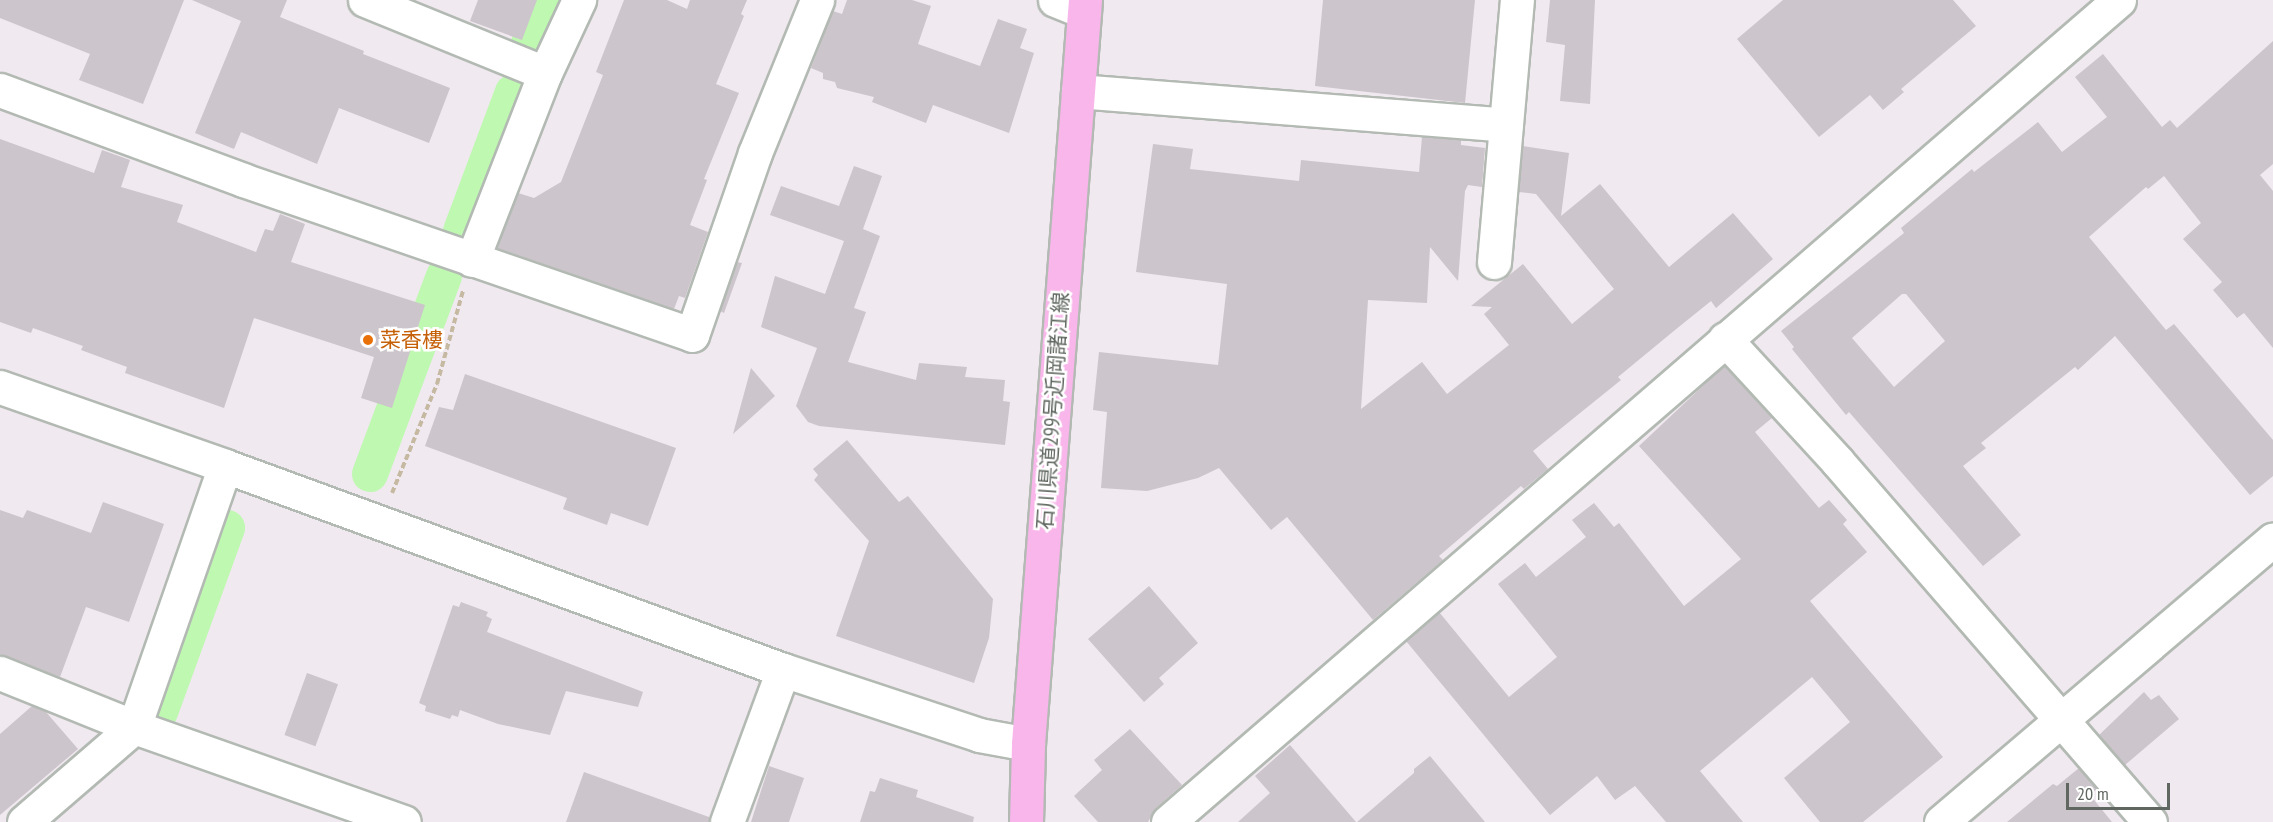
<!DOCTYPE html>
<html>
<head>
<meta charset="utf-8">
<style>
  body { margin:0 }
  #map { position:relative; width:2273px; height:822px; overflow:hidden; background:#f0e9ef; font-family:"PT Sans Narrow","Noto Sans JP",sans-serif }
  div>[style] { position:absolute }
  .canal>* { height:36px; margin:-18px; padding:0 18px; transform-origin:18px; border-radius:18px; background:#bff8b1 }
  .building>* { inset:0; background:#ccc5cb; transform-origin:0 0 }
  .path>* { height:4px; margin-top:-2px; transform-origin:0; background:repeating-linear-gradient(90deg,#c5b9a1 0 6px,transparent 0 9px) }
  .roads { filter:drop-shadow(2px 0 #b3b9b3) drop-shadow(-2px 0 #b3b9b3) drop-shadow(0 2px #b3b9b3) drop-shadow(0 -2px #b3b9b3) }
  .minor>* { height:33px; margin:-16.5px; padding:0 16.5px; transform-origin:16.5px; border-radius:16.5px; background:#fff }
  .major>* { height:33px; margin:-16.5px; padding:0 16.5px; transform-origin:16.5px; border-radius:16.5px; background:#f8b6ea }
  .dots>* { width:16px; height:16px; translate:-50% -50%; box-sizing:border-box; border:3px solid #fff; border-radius:50% }
  span { translate:-50% -50%; white-space:nowrap; text-align:center; line-height:1.15; -webkit-text-stroke:5px #fff; paint-order:stroke }
  .food-label { font-size:21px; color:#c56008 }
  .left { translate:0 -50%; text-align:left }
  .street-label { font-size:21px; color:#606760 }
  .scale { position:absolute; left:2066px; top:783px; width:104px; height:27px; box-sizing:border-box; border:3px solid #606760; border-top:0; padding-left:8px; font-size:18px; line-height:21px; white-space:nowrap; color:#606760; -webkit-text-stroke:4px #fff; paint-order:stroke }
</style>
</head>
<body>
<div id="map">
  <div class="canal">
    <i style="left:529px;top:43px;width:47px;rotate:-66.2deg"></i>
    <i style="left:461px;top:231px;width:148px;rotate:-69.5deg"></i>
    <i style="left:370px;top:474px;width:211px;rotate:-69.5deg"></i>
    <i style="left:160px;top:712px;width:196px;rotate:-70deg"></i>
  </div>
  <div class="building">
    <i style="clip-path:polygon(0 0,184px 0,143px 104px,79px 80px,90px 54px,0 18px)"></i>
    <i style="clip-path:polygon(192px 0,287px 0,280px 17px,364px 51px,363px 54px,450px 88px,429px 143px,339px 108px,317px 164px,241px 132px,234px 149px,195px 133px,241px 21px)"></i>
    <i style="clip-path:polygon(478px 0,537px 0,522px 40px,470px 21px)"></i>
    <i style="clip-path:polygon(624px 0,667px 0,687px 9px,690px 0,747px 0,741px 14px,744px 16px,716px 84px,739px 93px,704px 179px,707px 180px,690px 225px,708px 232px,685px 298px,679px 296px,674px 309px,497px 248px,518px 193px,534px 198px,561px 182px,603px 75px,596px 72px)"></i>
    <i style="clip-path:polygon(847px 0,912px 0,931px 6px,918px 44px,980px 66px,998px 19px,1027px 29px,1020px 48px,1034px 53px,1009px 133px,933px 105px,926px 123px,872px 102px,874px 97px,837px 88px,835px 82px,823px 79px,823px 73px,811px 68px,833px 11px,842px 14px)"></i>
    <i style="clip-path:polygon(1323px 0,1475px 0,1465px 103px,1315px 86px)"></i>
    <i style="clip-path:polygon(1550px 0,1595px 0,1590px 104px,1560px 101px,1565px 45px,1546px 42px)"></i>
    <i style="clip-path:polygon(1783px 0,1953px 0,1976px 26px,1901px 89px,1904px 92px,1883px 110px,1870px 95px,1819px 137px,1737px 39px)"></i>
    <i style="clip-path:polygon(evenodd,2273px 41px,2273px 164px,2260px 175px,2273px 191px,2273px 348px,2244px 313px,2237px 318px,2213px 290px,2222px 282px,2183px 239px,2201px 223px,2164px 176px,2148px 189px,2146px 187px,2089px 237px,2166px 330px,2174px 324px,2273px 440px,2273px 476px,2250px 495px,2115px 336px,2078px 370px,2075px 367px,1981px 443px,1986px 448px,1963px 466px,2021px 535px,1983px 566px,1849px 412px,1846px 415px,1792px 349px,1794px 347px,1781px 331px,1904px 233px,1901px 228px,1972px 169px,1974px 172px,2038px 122px,2062px 152px,2107px 117px,2075px 77px,2103px 54px,2162px 127px,2170px 120px,2177px 128px,2273px 41px,1902px 294px,1906px 294px,1945px 341px,1894px 387px,1852px 338px,1902px 294px)"></i>
    <i style="clip-path:polygon(1422px 137px,1461px 140px,1461px 145px,1485px 148px,1482px 187px,1468px 185px,1465px 191px,1458px 281px,1430px 247px,1427px 303px,1368px 300px,1361px 409px,1422px 362px,1447px 394px,1509px 345px,1484px 314px,1492px 307px,1471px 306px,1523px 264px,1572px 324px,1614px 289px,1536px 194px,1519px 192px,1523px 146px,1569px 153px,1561px 216px,1600px 184px,1669px 267px,1733px 213px,1773px 259px,1716px 308px,1711px 301px,1675px 330px,1618px 377px,1621px 380px,1533px 451px,1548px 469px,1524px 489px,1521px 486px,1439px 556px,1443px 560px,1373px 620px,1287px 517px,1271px 530px,1219px 468px,1198px 478px,1147px 491px,1101px 488px,1107px 412px,1093px 410px,1099px 352px,1218px 365px,1227px 284px,1136px 272px,1153px 144px,1193px 149px,1190px 169px,1299px 181px,1301px 160px,1419px 172px)"></i>
    <i style="clip-path:polygon(0 139px,94px 173px,102px 150px,130px 160px,121px 187px,183px 205px,177px 222px,256px 252px,265px 229px,273px 231px,280px 214px,305px 224px,291px 262px,425px 305px,392px 408px,361px 398px,374px 357px,254px 318px,224px 408px,125px 373px,127px 367px,81px 350px,83px 346px,33px 328px,31px 333px,0 322px)"></i>
    <i style="clip-path:polygon(854px 166px,882px 176px,863px 229px,880px 236px,854px 308px,866px 312px,848px 362px,916px 380px,919px 363px,967px 367px,965px 377px,1005px 380px,1003px 401px,1010px 402px,1005px 445px,819px 426px,808px 422px,796px 406px,817px 348px,761px 327px,775px 276px,825px 294px,844px 241px,770px 215px,781px 186px,839px 206px)"></i>
    <i style="clip-path:polygon(737px 262px,742px 263px,724px 313px,720px 311px)"></i>
    <i style="clip-path:polygon(1724px 366px,1772px 418px,1755px 432px,1819px 508px,1829px 500px,1847px 520px,1843px 524px,1867px 552px,1810px 601px,1943px 757px,1863px 822px,1820px 822px,1784px 778px,1850px 722px,1812px 677px,1700px 771px,1743px 822px,1666px 822px,1635px 786px,1615px 800px,1597px 776px,1550px 815px,1406px 641px,1439px 612px,1509px 697px,1557px 657px,1498px 584px,1525px 563px,1536px 577px,1586px 537px,1572px 520px,1594px 503px,1614px 527px,1619px 523px,1684px 606px,1741px 559px,1639px 446px)"></i>
    <i style="clip-path:polygon(751px 368px,775px 396px,733px 434px)"></i>
    <i style="clip-path:polygon(465px 374px,676px 448px,648px 526px,611px 513px,607px 525px,563px 509px,567px 498px,425px 446px,439px 407px,453px 410px)"></i>
    <i style="clip-path:polygon(847px 440px,899px 502px,908px 496px,993px 599px,989px 638px,974px 683px,836px 636px,869px 541px,814px 480px,818px 475px,813px 469px)"></i>
    <i style="clip-path:polygon(103px 502px,164px 524px,129px 622px,86px 607px,60px 677px,0 655px,0 510px,23px 518px,27px 510px,91px 533px)"></i>
    <i style="clip-path:polygon(1149px 586px,1198px 643px,1159px 678px,1164px 684px,1144px 702px,1088px 639px)"></i>
    <i style="clip-path:polygon(461px 602px,488px 612px,486px 616px,492px 619px,487px 632px,643px 692px,638px 707px,566px 691px,550px 735px,498px 724px,460px 710px,458px 717px,452px 715px,450px 719px,425px 711px,426px 706px,419px 703px,453px 605px,459px 607px)"></i>
    <i style="left:307px;top:673px;width:33px;height:66px;rotate:20deg"></i>
    <i style="clip-path:polygon(2144px 692px,2151px 700px,2159px 695px,2179px 719px,2125px 765px,2099px 735px)"></i>
    <i style="clip-path:polygon(32px 706px,46px 712px,78px 749px,0 815px,0 734px)"></i>
    <i style="clip-path:polygon(1130px 729px,1182px 785px,1156px 808px,1148px 822px,1098px 822px,1074px 796px,1102px 770px,1094px 760px)"></i>
    <i style="clip-path:polygon(1290px 745px,1356px 822px,1238px 822px,1270px 793px,1255px 776px)"></i>
    <i style="clip-path:polygon(1430px 756px,1485px 822px,1357px 822px,1414px 773px,1414px 769px)"></i>
    <i style="clip-path:polygon(769px 766px,804px 778px,789px 822px,751px 822px)"></i>
    <i style="clip-path:polygon(2079px 768px,2097px 789px,2090px 795px,2112px 822px,2007px 822px,2053px 784px,2057px 786px)"></i>
    <i style="clip-path:polygon(584px 772px,709px 817px,709px 822px,566px 822px)"></i>
    <i style="clip-path:polygon(880px 778px,918px 790px,916px 797px,974px 817px,973px 822px,860px 822px,870px 791px,875px 792px)"></i>
  </div>
  <div class="path">
    <i style="left:392px;top:493px;width:118px;rotate:-67.6deg"></i>
    <i style="left:437px;top:384px;width:97px;rotate:-74.4deg"></i>
  </div>
  <div class="roads">
    <div class="minor">
      <i style="left:365px;top:0;width:194px;rotate:22.1deg"></i>
      <i style="left:1055px;top:0;width:31px;rotate:22deg"></i>
      <i style="left:0;top:90px;width:259px;rotate:20.3deg"></i>
      <i style="left:243px;top:180px;width:475px;rotate:19deg"></i>
      <i style="left:692px;top:335px;width:193px;rotate:-70.9deg"></i>
      <i style="left:755px;top:153px;width:165px;rotate:-67.9deg"></i>
      <i style="left:1078px;top:91px;width:429px;rotate:4.5deg"></i>
      <i style="left:472px;top:260px;width:201px;rotate:-68.7deg"></i>
      <i style="left:545px;top:73px;width:81px;rotate:-65deg"></i>
      <i style="left:1494px;top:262px;width:263px;rotate:-85deg"></i>
      <i style="left:1725px;top:339px;width:166px;rotate:47.4deg"></i>
      <i style="left:1837px;top:461px;width:478px;rotate:49.1deg"></i>
      <i style="left:0;top:387px;width:238px;rotate:19.3deg"></i>
      <i style="left:0;top:673px;width:144px;rotate:21.9deg"></i>
      <i style="left:134px;top:727px;width:286px;rotate:19.4deg"></i>
      <i style="left:24px;top:822px;width:145px;rotate:-40.8deg"></i>
      <i style="left:134px;top:727px;width:276px;rotate:-70.8deg"></i>
      <i style="left:225px;top:466px;width:594px;rotate:20.08deg"></i>
      <i style="left:783px;top:670px;width:206px;rotate:18.3deg"></i>
      <i style="left:979px;top:735px;width:50px;rotate:10.4deg"></i>
      <i style="left:727px;top:822px;width:162px;rotate:-69.8deg"></i>
      <i style="left:1168px;top:822px;width:1257px;rotate:-40.84deg"></i>
      <i style="left:1941px;top:822px;width:436px;rotate:-40.4deg"></i>
    </div>
    <div class="major">
      <i style="left:1026px;top:822px;width:78px;rotate:-88.5deg"></i>
      <i style="left:1028px;top:744px;width:746px;rotate:-85.62deg"></i>
    </div>
  </div>
  <div class="dots">
    <i style="left:368px;top:340px;background:#e8710a"></i>
  </div>
  <div class="food-label">
    <span class="left" style="left:380px;top:340px">菜香樓</span>
  </div>
  <div class="street-label">
    <span style="left:1053px;top:411px;rotate:-86deg">石川県道299号近岡諸江線</span>
  </div>
  <div class="scale">20 m</div>
</div>
</body>
</html>
